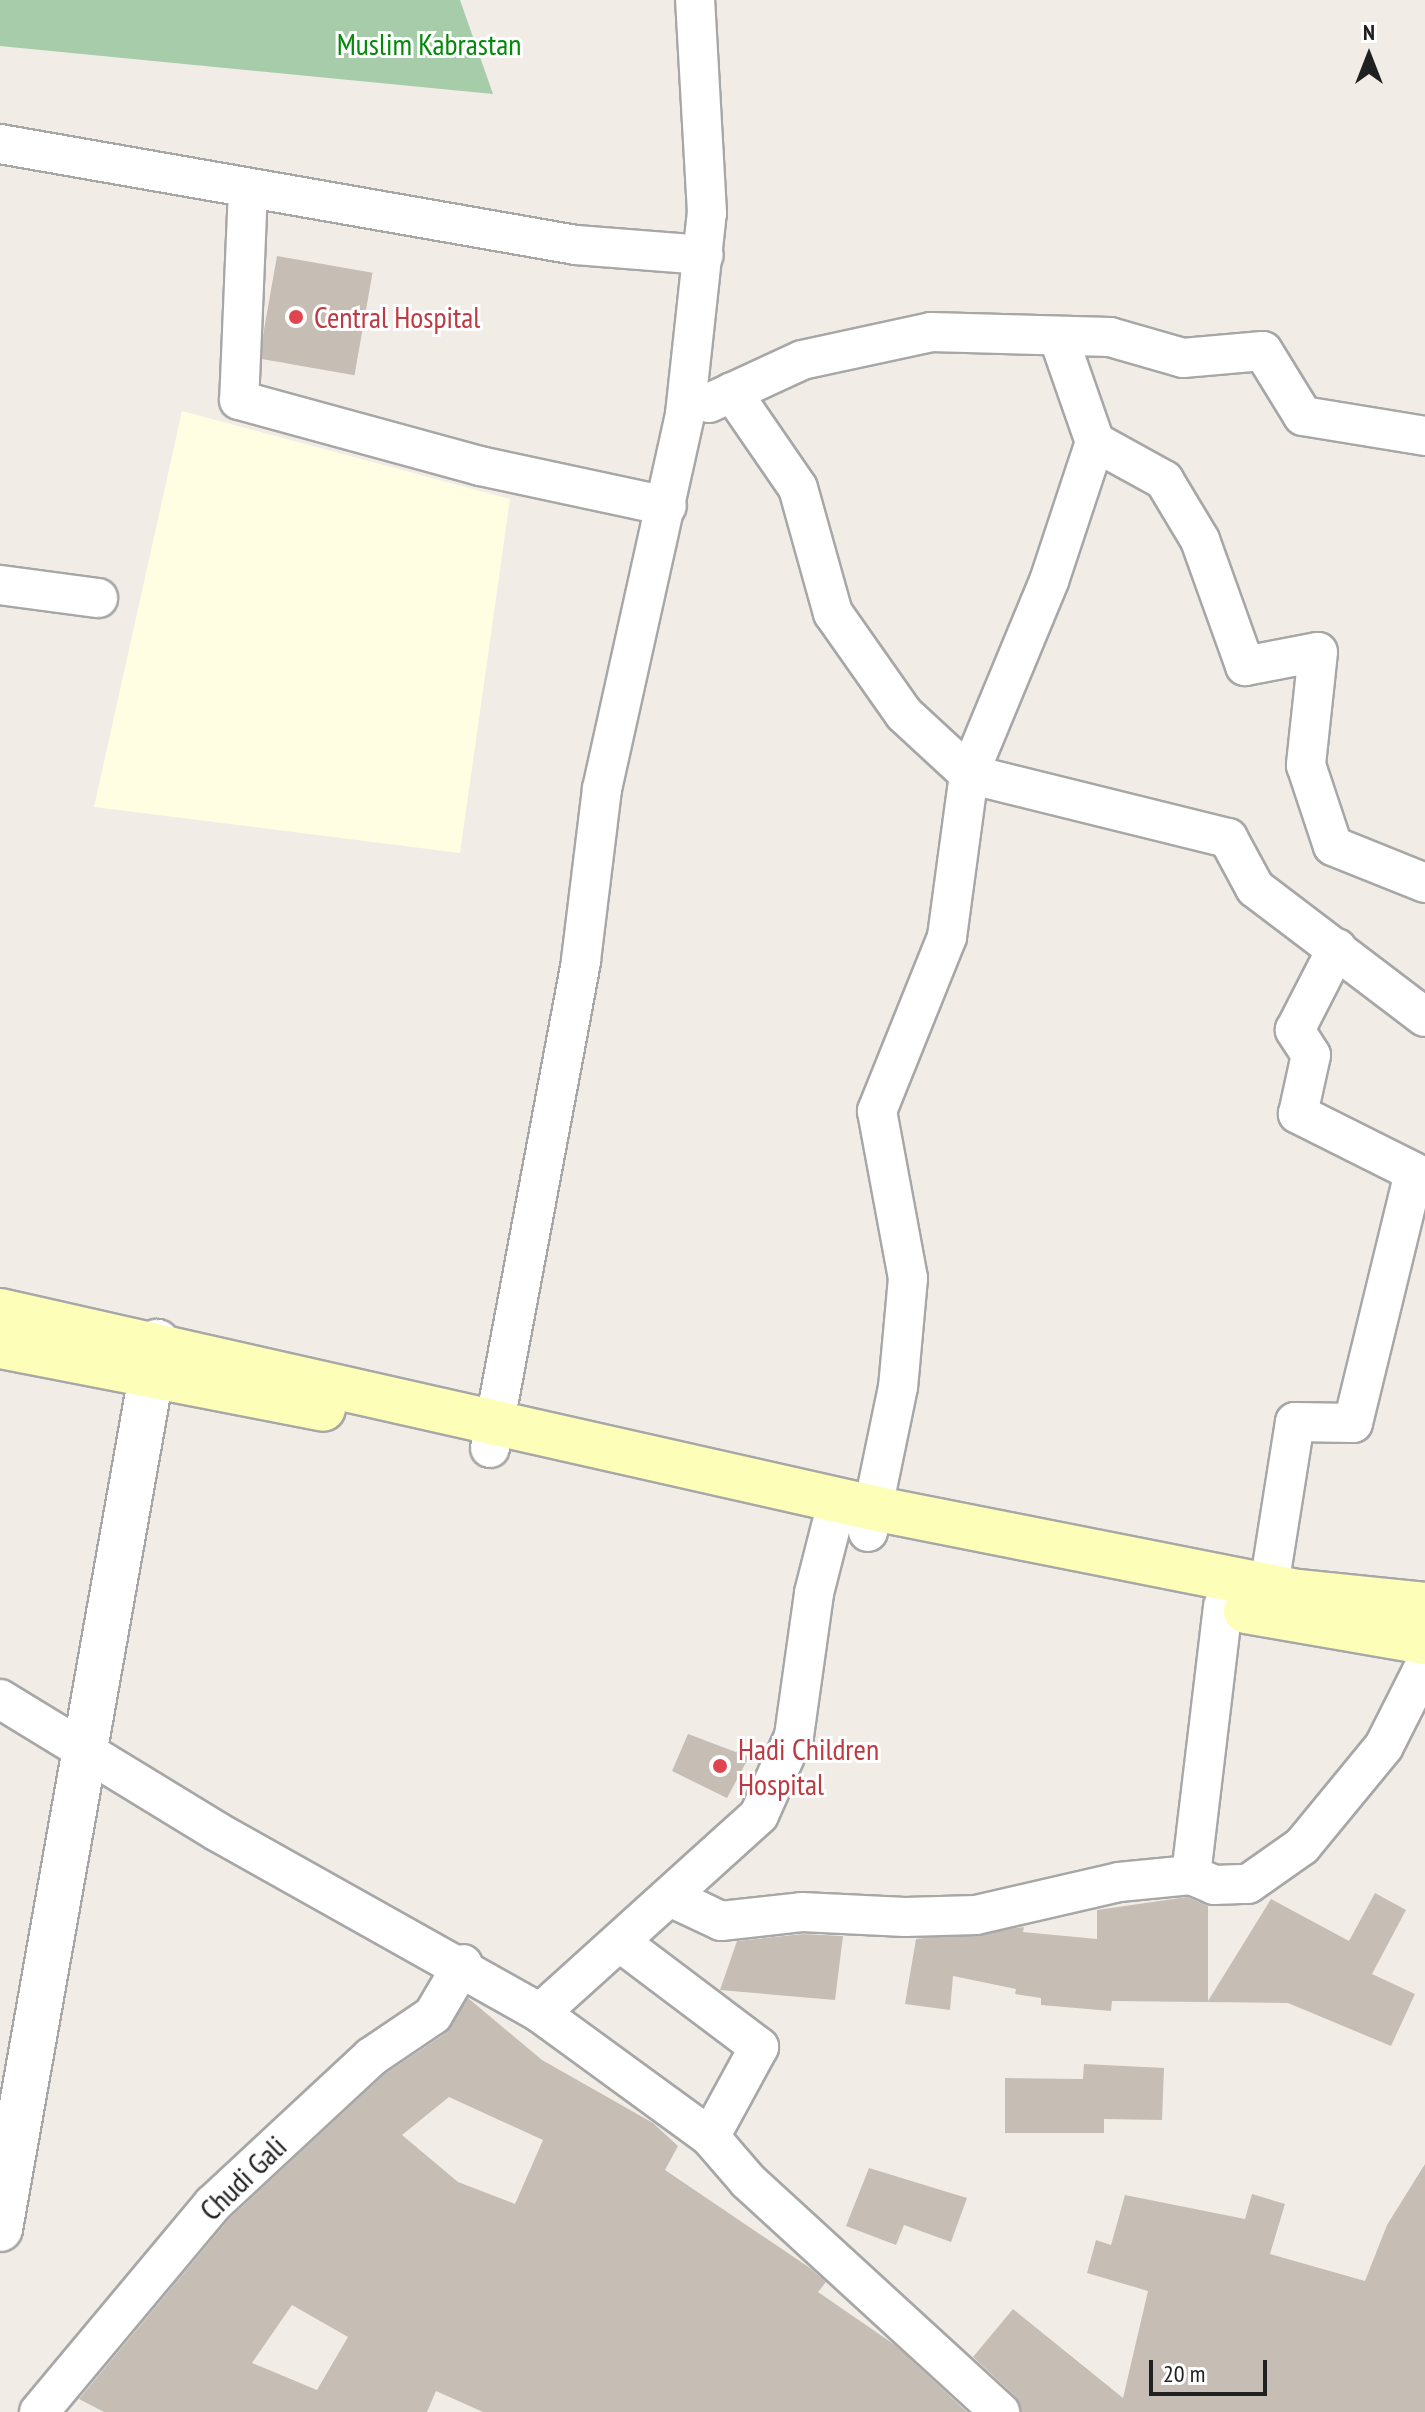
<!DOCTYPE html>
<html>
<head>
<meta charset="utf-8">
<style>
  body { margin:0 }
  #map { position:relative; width:1425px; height:2412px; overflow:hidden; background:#f1ede6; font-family:"PT Sans Narrow",sans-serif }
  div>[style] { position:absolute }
  .education>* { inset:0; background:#fffee2 }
  .cemetery>* { inset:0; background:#a6ccaa }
  .building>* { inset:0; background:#c6bdb5; transform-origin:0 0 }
  .roads { filter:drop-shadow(2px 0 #a7a7a7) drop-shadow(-2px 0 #a7a7a7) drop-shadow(0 2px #a7a7a7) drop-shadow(0 -2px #a7a7a7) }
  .minor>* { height:38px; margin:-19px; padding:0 19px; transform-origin:19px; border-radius:19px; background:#fff }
  .tertiary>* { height:44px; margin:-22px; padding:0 22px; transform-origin:22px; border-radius:22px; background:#fff }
  .secondary>* { height:44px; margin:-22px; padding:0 22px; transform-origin:22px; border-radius:22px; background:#fdfeb8 }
  .dots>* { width:22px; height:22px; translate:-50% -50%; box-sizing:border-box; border:4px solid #fff; border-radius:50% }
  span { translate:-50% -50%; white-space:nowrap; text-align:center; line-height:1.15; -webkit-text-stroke:6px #fff; paint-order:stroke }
  .park-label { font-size:30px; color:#04890b }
  .health-label { font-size:30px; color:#be3a42 }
  .left { translate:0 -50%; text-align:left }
  .street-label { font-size:30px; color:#202020 }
  .north { position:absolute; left:1329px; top:16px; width:80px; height:80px; -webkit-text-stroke:6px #fff; paint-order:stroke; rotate:0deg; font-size:22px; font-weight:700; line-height:32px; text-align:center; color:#202020 }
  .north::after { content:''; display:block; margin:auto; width:28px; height:36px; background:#202020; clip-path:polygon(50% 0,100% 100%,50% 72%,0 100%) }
  .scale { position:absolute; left:1149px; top:2360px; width:118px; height:36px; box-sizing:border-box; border:4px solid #202020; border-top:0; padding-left:10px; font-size:24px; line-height:28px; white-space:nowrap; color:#202020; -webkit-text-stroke:6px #fff; paint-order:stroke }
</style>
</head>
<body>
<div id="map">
  <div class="education">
    <i style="clip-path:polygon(182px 411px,510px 499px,460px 853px,94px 807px)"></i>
  </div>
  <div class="cemetery">
    <i style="clip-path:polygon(0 0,460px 0,493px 94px,0 46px)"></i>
  </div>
  <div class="building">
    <i style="left:277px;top:256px;width:97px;height:104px;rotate:10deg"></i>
    <i style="clip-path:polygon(688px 1734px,749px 1757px,727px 1798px,672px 1771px)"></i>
    <i style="clip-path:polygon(1375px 1893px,1406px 1910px,1372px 1974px,1415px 1994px,1391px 2046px,1288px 2003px,1112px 2001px,1111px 2011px,1041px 2005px,1041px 1998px,1015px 1994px,1016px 1989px,953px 1976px,950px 2010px,905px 2004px,916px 1939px,1024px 1927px,1023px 1932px,1097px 1939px,1097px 1910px,1187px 1897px,1208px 1906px,1208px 2001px,1271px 1899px,1349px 1941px)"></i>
    <i style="clip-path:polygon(803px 1934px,843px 1936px,835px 2000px,720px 1990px,737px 1941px)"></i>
    <i style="clip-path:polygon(evenodd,468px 1998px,542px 2060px,653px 2123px,678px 2146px,665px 2170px,810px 2268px,826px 2282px,818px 2292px,895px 2345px,967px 2412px,483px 2412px,436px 2391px,427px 2412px,104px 2412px,79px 2399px,229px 2219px,385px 2074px,446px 2033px,468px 1998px,449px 2097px,543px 2140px,515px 2204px,458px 2182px,402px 2135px,449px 2097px,468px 1998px,292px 2305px,348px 2337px,317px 2390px,252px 2363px,292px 2305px)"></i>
    <i style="clip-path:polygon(1084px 2064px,1164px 2068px,1162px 2120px,1104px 2119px,1104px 2133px,1005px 2133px,1005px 2078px,1083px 2079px)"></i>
    <i style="clip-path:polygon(1425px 2164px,1425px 2412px,1021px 2412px,1015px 2396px,973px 2357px,1013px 2309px,1123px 2398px,1148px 2291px,1087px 2273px,1096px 2240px,1111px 2245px,1125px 2195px,1245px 2219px,1252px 2194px,1285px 2204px,1270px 2254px,1365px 2281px,1387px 2225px)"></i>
    <i style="clip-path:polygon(869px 2168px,967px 2198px,951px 2242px,904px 2225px,896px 2245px,846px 2226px)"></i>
  </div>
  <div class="roads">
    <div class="minor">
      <i style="left:0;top:144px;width:585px;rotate:9.95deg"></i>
      <i style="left:576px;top:245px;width:128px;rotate:4.5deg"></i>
      <i style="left:248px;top:189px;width:211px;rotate:92.4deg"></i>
      <i style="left:239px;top:400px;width:250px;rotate:15.3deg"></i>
      <i style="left:480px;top:466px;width:191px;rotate:12.1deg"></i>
      <i style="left:1058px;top:336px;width:112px;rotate:70.8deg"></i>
      <i style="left:1095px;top:442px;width:146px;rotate:108.3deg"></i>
      <i style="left:1049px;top:581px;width:209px;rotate:112.5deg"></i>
      <i style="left:969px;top:774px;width:267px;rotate:13.9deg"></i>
      <i style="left:1228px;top:838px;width:57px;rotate:61.6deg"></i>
      <i style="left:1255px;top:888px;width:213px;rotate:37.2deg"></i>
      <i style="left:732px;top:392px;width:116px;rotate:55.5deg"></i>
      <i style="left:798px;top:488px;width:130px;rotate:74.4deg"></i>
      <i style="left:833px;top:613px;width:123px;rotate:54.9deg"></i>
      <i style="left:904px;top:714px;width:88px;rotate:42.7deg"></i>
      <i style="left:969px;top:774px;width:164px;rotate:97.7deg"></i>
      <i style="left:947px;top:937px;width:188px;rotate:111.9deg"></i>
      <i style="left:877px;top:1111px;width:170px;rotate:79.5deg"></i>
      <i style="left:908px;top:1278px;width:109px;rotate:95.2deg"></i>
      <i style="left:898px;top:1387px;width:148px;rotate:101.7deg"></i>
      <i style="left:709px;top:403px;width:102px;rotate:-24.8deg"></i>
      <i style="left:802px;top:360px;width:132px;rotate:-12.2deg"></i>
      <i style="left:931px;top:332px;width:179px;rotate:1.6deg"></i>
      <i style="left:1110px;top:337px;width:76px;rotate:16deg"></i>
      <i style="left:1183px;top:358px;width:80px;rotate:-5deg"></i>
      <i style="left:1263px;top:351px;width:76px;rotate:58.4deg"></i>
      <i style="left:1303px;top:416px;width:124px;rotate:9.3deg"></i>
      <i style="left:1095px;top:442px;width:79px;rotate:28.8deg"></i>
      <i style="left:1164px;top:480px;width:70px;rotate:59deg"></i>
      <i style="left:1200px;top:540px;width:134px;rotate:70.3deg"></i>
      <i style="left:1245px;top:666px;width:74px;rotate:-10.9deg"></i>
      <i style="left:1318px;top:652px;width:114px;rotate:96.1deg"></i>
      <i style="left:1306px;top:765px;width:85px;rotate:71.6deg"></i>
      <i style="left:1333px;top:846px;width:99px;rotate:21.9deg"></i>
      <i style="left:0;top:585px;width:99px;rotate:7.6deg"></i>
      <i style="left:490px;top:1448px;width:496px;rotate:-79.4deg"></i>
      <i style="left:581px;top:960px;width:172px;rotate:-83deg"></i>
      <i style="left:602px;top:789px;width:384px;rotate:-77.5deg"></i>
      <i style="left:685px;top:414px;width:202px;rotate:-83.8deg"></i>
      <i style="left:707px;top:213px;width:213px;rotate:-93.2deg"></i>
      <i style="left:1269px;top:1586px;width:166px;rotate:-81deg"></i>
      <i style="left:1295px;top:1422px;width:58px;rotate:1deg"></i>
      <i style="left:1353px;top:1423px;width:258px;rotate:-76.3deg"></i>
      <i style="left:1414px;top:1172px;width:130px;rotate:-153.4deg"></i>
      <i style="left:1298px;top:1114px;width:60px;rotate:-77.6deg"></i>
      <i style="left:1311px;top:1055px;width:30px;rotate:-123deg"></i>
      <i style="left:1295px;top:1030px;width:92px;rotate:-62.9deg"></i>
      <i style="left:0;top:1699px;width:253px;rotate:31.4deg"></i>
      <i style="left:216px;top:1831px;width:372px;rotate:29.3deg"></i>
      <i style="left:540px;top:2013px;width:295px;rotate:-42.1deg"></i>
      <i style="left:759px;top:1815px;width:86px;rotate:-66.1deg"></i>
      <i style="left:794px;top:1736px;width:144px;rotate:-82deg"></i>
      <i style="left:814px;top:1593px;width:97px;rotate:-75.7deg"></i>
      <i style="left:1191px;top:1875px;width:271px;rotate:-83.2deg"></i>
      <i style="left:670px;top:1897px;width:56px;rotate:25.2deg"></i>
      <i style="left:721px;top:1921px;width:81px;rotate:-6.3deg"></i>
      <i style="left:802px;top:1912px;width:103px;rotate:2.8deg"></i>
      <i style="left:905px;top:1917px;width:71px;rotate:-1.6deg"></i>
      <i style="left:976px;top:1915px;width:147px;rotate:-13deg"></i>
      <i style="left:1119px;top:1882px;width:72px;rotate:-5.6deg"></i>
      <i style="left:1191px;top:1875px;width:25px;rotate:23deg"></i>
      <i style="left:1214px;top:1885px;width:34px;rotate:-2deg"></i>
      <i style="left:1248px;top:1884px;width:66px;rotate:-35.1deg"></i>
      <i style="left:1302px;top:1846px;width:129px;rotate:-50.6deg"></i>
      <i style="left:1384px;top:1746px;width:91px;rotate:-63.2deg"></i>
      <i style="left:621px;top:1943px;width:173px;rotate:37deg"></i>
      <i style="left:759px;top:2047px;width:102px;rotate:118.6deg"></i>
      <i style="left:540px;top:2013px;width:210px;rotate:36.1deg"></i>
      <i style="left:710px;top:2137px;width:58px;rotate:49.2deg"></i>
      <i style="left:748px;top:2181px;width:342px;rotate:42.5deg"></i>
      <i style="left:39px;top:2412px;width:271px;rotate:-50.1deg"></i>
      <i style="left:213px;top:2204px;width:216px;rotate:-42.9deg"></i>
      <i style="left:371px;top:2057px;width:75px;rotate:-34.1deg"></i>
      <i style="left:433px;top:2015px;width:59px;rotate:-59.5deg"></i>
    </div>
    <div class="tertiary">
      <i style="left:0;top:2229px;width:901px;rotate:-79.96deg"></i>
    </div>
    <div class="secondary">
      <i style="left:0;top:1311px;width:895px;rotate:12.72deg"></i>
      <i style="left:873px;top:1508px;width:433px;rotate:11.2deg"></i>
      <i style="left:1298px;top:1592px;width:128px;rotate:5.8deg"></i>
      <i style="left:0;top:1346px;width:329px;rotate:11deg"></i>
      <i style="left:1246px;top:1611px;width:182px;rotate:9.8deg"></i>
    </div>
  </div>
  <div class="dots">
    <i style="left:296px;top:317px;background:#e0444e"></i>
    <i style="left:720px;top:1766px;background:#e0444e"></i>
  </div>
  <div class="park-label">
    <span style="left:429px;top:44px">Muslim Kabrastan</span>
  </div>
  <div class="health-label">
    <span class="left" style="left:314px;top:317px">Central Hospital</span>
    <span class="left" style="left:738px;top:1766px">Hadi Children<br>Hospital</span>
  </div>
  <div class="street-label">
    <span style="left:243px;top:2178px;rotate:-44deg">Chudi Gali</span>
  </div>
  <div class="north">N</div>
  <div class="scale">20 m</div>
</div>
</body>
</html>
